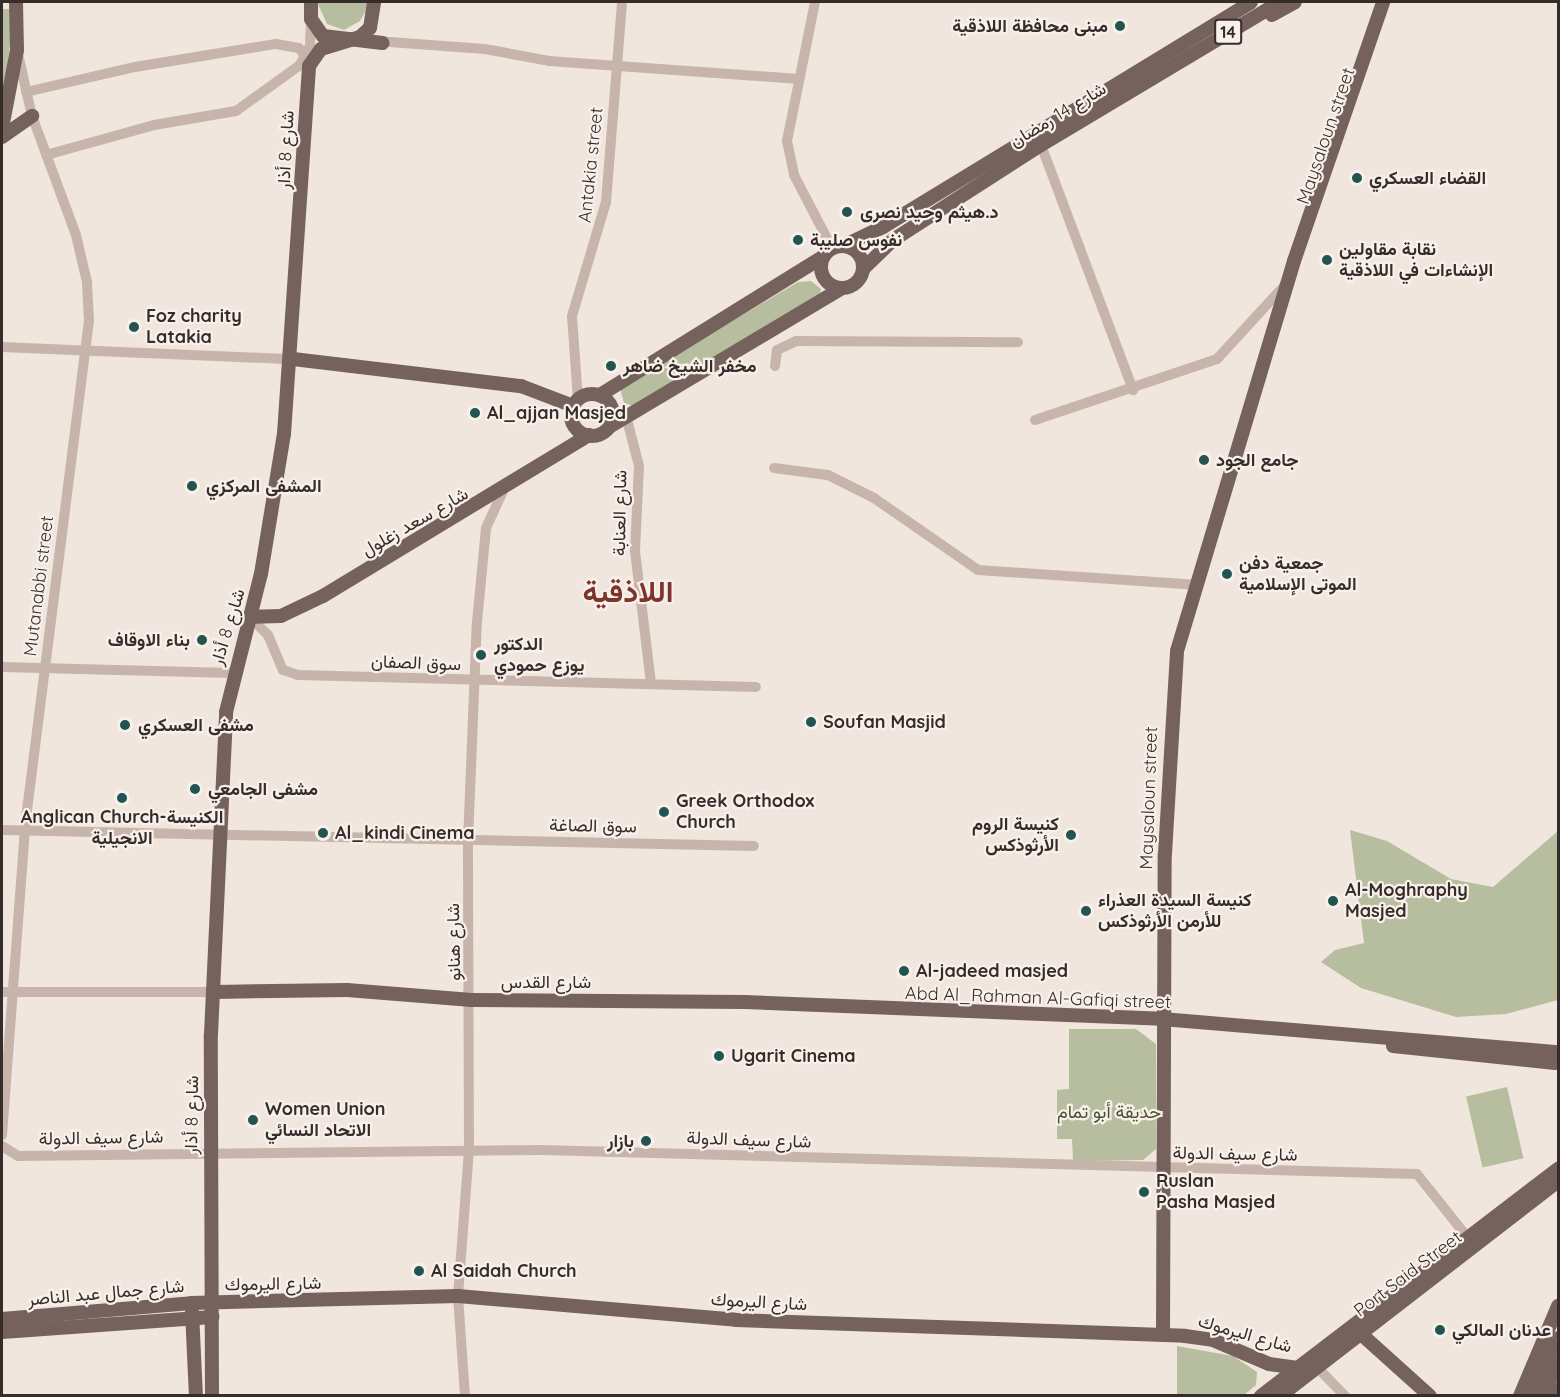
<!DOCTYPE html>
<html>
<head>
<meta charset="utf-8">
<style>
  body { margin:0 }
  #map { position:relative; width:1560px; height:1397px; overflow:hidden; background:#f0e6de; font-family:Quicksand,Vazirmatn,sans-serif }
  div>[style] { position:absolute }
  .green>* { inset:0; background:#b7be9f; transform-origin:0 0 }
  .minor>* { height:10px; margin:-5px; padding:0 5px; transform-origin:5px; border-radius:5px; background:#c7b5ab }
  .major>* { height:14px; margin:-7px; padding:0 7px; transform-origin:7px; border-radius:7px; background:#76625c }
  .major>.ring { margin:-7px; padding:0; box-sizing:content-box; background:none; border:14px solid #76625c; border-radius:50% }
  .dots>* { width:16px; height:16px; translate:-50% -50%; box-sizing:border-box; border:3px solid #f8f0ea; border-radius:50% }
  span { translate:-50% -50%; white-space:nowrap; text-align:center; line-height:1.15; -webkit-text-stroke:4.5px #f8f0ea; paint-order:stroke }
  .shield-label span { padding:2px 4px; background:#f8f0ea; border:2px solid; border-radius:4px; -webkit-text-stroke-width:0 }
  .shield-label { font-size:16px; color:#362c2a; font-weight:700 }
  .poi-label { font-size:18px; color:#362c2a; font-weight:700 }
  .right { translate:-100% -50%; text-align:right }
  .left { translate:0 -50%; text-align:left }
  .street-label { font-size:18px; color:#362c2a }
  .park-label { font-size:18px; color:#495230 }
  .town-label { font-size:30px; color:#7d342a; font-weight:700 }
  .frame { position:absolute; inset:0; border:3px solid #362c2a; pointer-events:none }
</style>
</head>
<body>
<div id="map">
  <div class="green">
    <i style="clip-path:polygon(317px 2px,368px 2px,368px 7px,360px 21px,344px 30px,327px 24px)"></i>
    <i style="clip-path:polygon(2px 9px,10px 9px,10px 44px,2px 114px)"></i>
    <i style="clip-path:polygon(811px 281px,821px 289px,818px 303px,637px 407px,624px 403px,620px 388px,798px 282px)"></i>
    <i style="clip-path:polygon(1350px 830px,1387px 841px,1451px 879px,1493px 887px,1558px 831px,1558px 1000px,1506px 1014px,1456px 1017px,1361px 988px,1321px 962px,1335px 950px,1364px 943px)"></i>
    <i style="clip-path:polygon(1069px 1029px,1136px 1029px,1156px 1044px,1156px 1149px,1143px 1160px,1073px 1161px,1072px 1139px,1057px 1139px,1057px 1090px,1069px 1089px)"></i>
    <i style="left:1507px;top:1087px;width:73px;height:42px;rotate:77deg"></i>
    <i style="clip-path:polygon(1177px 1346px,1233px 1356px,1257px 1372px,1256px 1385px,1244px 1395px,1177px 1396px)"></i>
  </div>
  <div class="minor">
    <i style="left:815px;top:2px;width:142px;rotate:101.4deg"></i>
    <i style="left:787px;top:141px;width:35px;rotate:78deg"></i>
    <i style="left:794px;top:175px;width:82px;rotate:62.5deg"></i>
    <i style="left:376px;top:41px;width:109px;rotate:4.2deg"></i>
    <i style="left:485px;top:49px;width:65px;rotate:10.6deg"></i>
    <i style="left:549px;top:61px;width:251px;rotate:4.1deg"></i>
    <i style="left:26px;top:92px;width:112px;rotate:-12.9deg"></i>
    <i style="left:135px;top:67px;width:143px;rotate:-9.3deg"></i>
    <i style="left:276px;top:44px;width:23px;rotate:10deg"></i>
    <i style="left:299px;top:48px;width:15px;rotate:53deg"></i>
    <i style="left:1041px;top:145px;width:262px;rotate:69.4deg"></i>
    <i style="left:46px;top:155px;width:112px;rotate:-15.5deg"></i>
    <i style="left:154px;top:125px;width:83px;rotate:-9.7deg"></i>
    <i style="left:236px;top:111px;width:79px;rotate:-35.7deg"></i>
    <i style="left:300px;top:65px;width:22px;rotate:-63deg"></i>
    <i style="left:310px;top:45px;width:26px;rotate:-88deg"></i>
    <i style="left:2px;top:347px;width:291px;rotate:2.4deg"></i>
    <i style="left:775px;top:366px;width:16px;rotate:-83deg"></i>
    <i style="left:777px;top:350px;width:21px;rotate:-25deg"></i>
    <i style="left:796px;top:341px;width:222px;rotate:0.3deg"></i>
    <i style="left:578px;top:400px;width:84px;rotate:-94.1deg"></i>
    <i style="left:572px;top:316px;width:119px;rotate:-73.4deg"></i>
    <i style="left:606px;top:202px;width:201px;rotate:-85.4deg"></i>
    <i style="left:626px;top:416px;width:52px;rotate:75.4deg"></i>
    <i style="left:639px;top:466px;width:85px;rotate:92.7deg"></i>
    <i style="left:635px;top:551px;width:133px;rotate:83.1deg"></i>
    <i style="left:1035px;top:420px;width:192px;rotate:-18.5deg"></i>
    <i style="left:1217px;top:359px;width:102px;rotate:-47.4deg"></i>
    <i style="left:774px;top:468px;width:54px;rotate:7.4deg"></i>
    <i style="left:828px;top:475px;width:51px;rotate:26.6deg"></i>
    <i style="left:874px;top:498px;width:126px;rotate:34.7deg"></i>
    <i style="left:978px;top:570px;width:221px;rotate:3.9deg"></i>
    <i style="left:250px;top:617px;width:25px;rotate:45deg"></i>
    <i style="left:268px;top:635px;width:38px;rotate:67deg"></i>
    <i style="left:283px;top:670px;width:16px;rotate:18deg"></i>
    <i style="left:298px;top:675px;width:458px;rotate:1.5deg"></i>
    <i style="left:2px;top:667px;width:230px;rotate:1.5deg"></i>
    <i style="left:2px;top:830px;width:752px;rotate:1.22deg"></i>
    <i style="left:2px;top:992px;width:211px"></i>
    <i style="left:2px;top:1135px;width:318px;rotate:-85.7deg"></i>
    <i style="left:26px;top:818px;width:501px;rotate:-82.78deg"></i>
    <i style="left:89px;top:321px;width:39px;rotate:-93deg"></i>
    <i style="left:87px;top:282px;width:48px;rotate:-103.2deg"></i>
    <i style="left:76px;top:235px;width:127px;rotate:-110.3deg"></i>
    <i style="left:32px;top:116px;width:64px;rotate:-102.7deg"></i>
    <i style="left:2px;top:1146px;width:19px;rotate:32deg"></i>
    <i style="left:18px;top:1156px;width:524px;rotate:-0.66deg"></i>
    <i style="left:542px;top:1150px;width:875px;rotate:1.57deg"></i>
    <i style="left:1417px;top:1174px;width:82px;rotate:51.4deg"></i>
    <i style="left:1316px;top:1366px;width:42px;rotate:46deg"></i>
    <i style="left:465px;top:1396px;width:100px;rotate:-94deg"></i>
    <i style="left:458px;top:1296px;width:145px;rotate:-85.7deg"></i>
    <i style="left:469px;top:1151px;width:309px;rotate:-90.2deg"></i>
    <i style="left:468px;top:842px;width:220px;rotate:-87.7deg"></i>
    <i style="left:477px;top:622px;width:94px;rotate:-84.5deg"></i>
    <i style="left:486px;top:528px;width:41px;rotate:-65.3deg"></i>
  </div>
  <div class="major">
    <i style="left:311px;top:2px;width:17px;rotate:90deg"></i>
    <i style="left:311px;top:19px;width:21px;rotate:55deg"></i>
    <i style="left:323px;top:36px;width:60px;rotate:6.7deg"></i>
    <i style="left:1272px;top:15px;width:26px;rotate:-29deg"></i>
    <i style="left:2px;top:128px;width:79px;rotate:-79.1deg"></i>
    <i style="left:17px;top:50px;width:48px;rotate:-91.2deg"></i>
    <i style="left:2px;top:137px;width:37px;rotate:-35deg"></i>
    <i class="ring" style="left:821px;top:246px;width:28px;height:28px"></i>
    <i style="left:843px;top:246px;width:44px;rotate:-25.4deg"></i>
    <i style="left:883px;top:227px;width:431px;rotate:-31.4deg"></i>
    <i style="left:863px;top:269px;width:42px;rotate:-44deg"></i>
    <i style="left:893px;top:240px;width:176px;rotate:-32.7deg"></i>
    <i style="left:1041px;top:145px;width:279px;rotate:-30.9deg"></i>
    <i style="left:293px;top:359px;width:230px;rotate:6.8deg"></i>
    <i style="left:521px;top:386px;width:56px;rotate:21deg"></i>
    <i class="ring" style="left:571px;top:394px;width:28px;height:28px"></i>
    <i style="left:600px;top:395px;width:262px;rotate:-31.8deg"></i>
    <i style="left:609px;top:427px;width:271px;rotate:-30.8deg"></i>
    <i style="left:250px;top:617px;width:31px;rotate:-2deg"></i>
    <i style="left:281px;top:616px;width:47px;rotate:-25.5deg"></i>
    <i style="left:323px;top:596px;width:311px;rotate:-31.2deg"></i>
    <i style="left:213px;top:992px;width:134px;rotate:-0.9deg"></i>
    <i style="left:347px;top:990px;width:125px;rotate:4.6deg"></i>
    <i style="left:472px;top:1000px;width:273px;rotate:0.4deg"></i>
    <i style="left:745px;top:1002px;width:417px;rotate:2.3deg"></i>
    <i style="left:1162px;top:1019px;width:397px;rotate:4.8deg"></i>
    <i style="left:1393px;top:1046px;width:163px;rotate:6deg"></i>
    <i style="left:192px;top:1312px;width:84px;rotate:87.3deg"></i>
    <i style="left:2px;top:1319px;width:190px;rotate:-4.8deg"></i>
    <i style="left:191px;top:1303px;width:267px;rotate:-1.5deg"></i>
    <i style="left:458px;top:1296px;width:279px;rotate:4.9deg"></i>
    <i style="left:736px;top:1320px;width:449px;rotate:2deg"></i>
    <i style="left:1185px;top:1336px;width:28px;rotate:8deg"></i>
    <i style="left:1213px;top:1340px;width:61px;rotate:23.2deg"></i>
    <i style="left:1269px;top:1364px;width:29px;rotate:8deg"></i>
    <i style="left:2px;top:1332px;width:211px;rotate:-4.1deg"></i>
    <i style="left:1360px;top:1333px;width:94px;rotate:42deg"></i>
    <i style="left:1163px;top:1335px;width:481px;rotate:-89.8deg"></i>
    <i style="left:1165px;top:854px;width:203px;rotate:-86.6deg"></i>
    <i style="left:1177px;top:651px;width:407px;rotate:-73.3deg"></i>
    <i style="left:1294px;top:261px;width:274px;rotate:-71deg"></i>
    <i style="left:212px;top:1396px;width:362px;rotate:-90.2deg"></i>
    <i style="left:211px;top:1034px;width:322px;rotate:-87.3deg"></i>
    <i style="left:226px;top:712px;width:142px;rotate:-75.8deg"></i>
    <i style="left:261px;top:574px;width:142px;rotate:-80.7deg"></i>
    <i style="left:284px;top:434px;width:369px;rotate:-86.1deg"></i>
    <i style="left:309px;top:66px;width:21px;rotate:-55deg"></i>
    <i style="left:321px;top:49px;width:41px;rotate:-17.1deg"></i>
    <i style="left:360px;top:37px;width:13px;rotate:-42deg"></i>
    <i style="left:370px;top:28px;width:26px;rotate:-81deg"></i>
    <i style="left:1261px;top:1396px;width:374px;rotate:-37.4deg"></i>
    <i style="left:1280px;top:1396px;width:351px;rotate:-37.7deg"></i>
    <i style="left:1520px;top:1396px;width:98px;rotate:-67.1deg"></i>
    <i style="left:1531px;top:1396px;width:64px;rotate:-65deg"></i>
    <i style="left:1543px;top:1396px;width:35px;rotate:-65deg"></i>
    <i style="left:1556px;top:1396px;width:6px;rotate:-72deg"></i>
  </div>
  <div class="dots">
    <i style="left:1120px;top:26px;background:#235451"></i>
    <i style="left:1357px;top:178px;background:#235451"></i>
    <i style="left:847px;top:212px;background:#235451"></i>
    <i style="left:798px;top:240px;background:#235451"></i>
    <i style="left:1327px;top:260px;background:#235451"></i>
    <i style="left:134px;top:327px;background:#235451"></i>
    <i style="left:611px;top:366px;background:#235451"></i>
    <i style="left:475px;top:413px;background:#235451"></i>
    <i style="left:1204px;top:460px;background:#235451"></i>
    <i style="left:192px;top:486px;background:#235451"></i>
    <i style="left:1227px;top:574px;background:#235451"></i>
    <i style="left:202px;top:640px;background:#235451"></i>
    <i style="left:481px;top:655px;background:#235451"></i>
    <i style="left:811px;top:722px;background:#235451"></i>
    <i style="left:125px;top:725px;background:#235451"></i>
    <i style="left:195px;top:789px;background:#235451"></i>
    <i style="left:122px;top:798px;background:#235451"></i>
    <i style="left:664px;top:812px;background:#235451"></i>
    <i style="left:323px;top:833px;background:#235451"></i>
    <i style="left:1071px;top:835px;background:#235451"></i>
    <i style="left:1333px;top:901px;background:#235451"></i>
    <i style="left:1086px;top:911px;background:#235451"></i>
    <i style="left:904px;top:971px;background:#235451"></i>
    <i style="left:719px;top:1056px;background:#235451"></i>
    <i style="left:253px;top:1120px;background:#235451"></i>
    <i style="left:646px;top:1141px;background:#235451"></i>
    <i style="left:1144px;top:1192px;background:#235451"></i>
    <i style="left:419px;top:1271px;background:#235451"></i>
    <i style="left:1440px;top:1330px;background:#235451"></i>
  </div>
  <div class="shield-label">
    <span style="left:1228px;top:32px">14</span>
  </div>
  <div class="poi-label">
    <span class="right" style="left:1108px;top:26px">مبنى محافظة اللاذقية</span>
    <span class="left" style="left:1369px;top:178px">القضاء العسكري</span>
    <span class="left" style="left:860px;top:212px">د.هيثم وحيد نصرى</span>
    <span class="left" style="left:810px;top:240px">نفوس صليبة</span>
    <span class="left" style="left:1339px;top:260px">نقابة مقاولين<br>الإنشاءات في اللاذقية</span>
    <span class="left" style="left:146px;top:327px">Foz charity<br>Latakia</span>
    <span class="left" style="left:623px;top:366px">مخفر الشيخ ضاهر</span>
    <span class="left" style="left:487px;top:413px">Al_ajjan Masjed</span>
    <span class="left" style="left:1216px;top:460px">جامع الجود</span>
    <span class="left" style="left:206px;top:486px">المشفى المركزي</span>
    <span class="left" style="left:1239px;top:574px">جمعية دفن<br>الموتى الإسلامية</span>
    <span class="right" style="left:190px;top:640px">بناء الاوقاف</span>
    <span class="left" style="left:494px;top:655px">الدكتور<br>يوزع حمودي</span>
    <span class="left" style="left:823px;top:722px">Soufan Masjid</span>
    <span class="left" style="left:138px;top:725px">مشفى العسكري</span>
    <span class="left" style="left:208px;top:789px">مشفى الجامعي</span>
    <span class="left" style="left:676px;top:812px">Greek Orthodox<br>Church</span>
    <span style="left:122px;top:828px">Anglican Church-الكنيسة<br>الانجيلية</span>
    <span class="right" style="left:1059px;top:835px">كنيسة الروم<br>الأرثوذكس</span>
    <span class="left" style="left:335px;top:833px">Al_kindi Cinema</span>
    <span class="left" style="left:1345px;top:901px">Al-Moghraphy<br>Masjed</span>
    <span class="left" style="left:1098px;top:911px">كنيسة السيدة العذراء<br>للأرمن الأرثوذكس</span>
    <span class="left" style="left:916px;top:971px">Al-jadeed masjed</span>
    <span class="left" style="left:731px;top:1056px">Ugarit Cinema</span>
    <span class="left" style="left:265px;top:1120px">Women Union<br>الاتحاد النسائي</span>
    <span class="right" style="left:634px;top:1141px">بازار</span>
    <span class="left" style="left:1156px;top:1192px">Ruslan<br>Pasha Masjed</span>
    <span class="left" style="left:431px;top:1271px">Al Saidah Church</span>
    <span class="left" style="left:1452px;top:1330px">عدنان المالكي</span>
  </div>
  <div class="street-label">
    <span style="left:1058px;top:115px;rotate:-31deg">شارع 14 رمضان</span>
    <span style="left:1326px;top:136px;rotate:-71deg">Maysaloun street</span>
    <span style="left:286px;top:150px;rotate:-87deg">شارع 8 أذار</span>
    <span style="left:591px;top:165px;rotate:-84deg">Antakia street</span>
    <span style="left:620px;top:513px;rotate:-89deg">شارع العنابة</span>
    <span style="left:415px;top:522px;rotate:-30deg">شارع سعد زغلول</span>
    <span style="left:39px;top:586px;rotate:-83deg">Mutanabbi street</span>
    <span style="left:228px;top:627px;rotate:-73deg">شارع 8 أذار</span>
    <span style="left:416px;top:663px;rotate:2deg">سوق الصفان</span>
    <span style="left:1149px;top:798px;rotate:-88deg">Maysaloun street</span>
    <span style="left:593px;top:826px;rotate:1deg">سوق الصاغة</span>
    <span style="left:454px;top:942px;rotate:-91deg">شارع هنانو</span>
    <span style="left:546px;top:982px">شارع القدس</span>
    <span style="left:1038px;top:998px;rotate:2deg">Abd Al_Rahman Al-Gafiqi street</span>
    <span style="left:192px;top:1115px;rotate:-89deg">شارع 8 أذار</span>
    <span style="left:101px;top:1138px;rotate:-1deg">شارع سيف الدولة</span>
    <span style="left:749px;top:1140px;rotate:2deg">شارع سيف الدولة</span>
    <span style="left:1235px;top:1154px;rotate:1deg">شارع سيف الدولة</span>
    <span style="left:1408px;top:1274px;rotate:-37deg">Port Said Street</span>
    <span style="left:273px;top:1284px;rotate:-1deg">شارع اليرموك</span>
    <span style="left:106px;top:1293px;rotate:-5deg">شارع جمال عبد الناصر</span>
    <span style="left:759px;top:1302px;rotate:3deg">شارع اليرموك</span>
    <span style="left:1245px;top:1334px;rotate:16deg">شارع اليرموك</span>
  </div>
  <div class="park-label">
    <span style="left:1109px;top:1112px">حديقة أبو تمام</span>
  </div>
  <div class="town-label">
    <span style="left:628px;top:591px">اللاذقية</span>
  </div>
  <div class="frame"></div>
</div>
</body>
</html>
